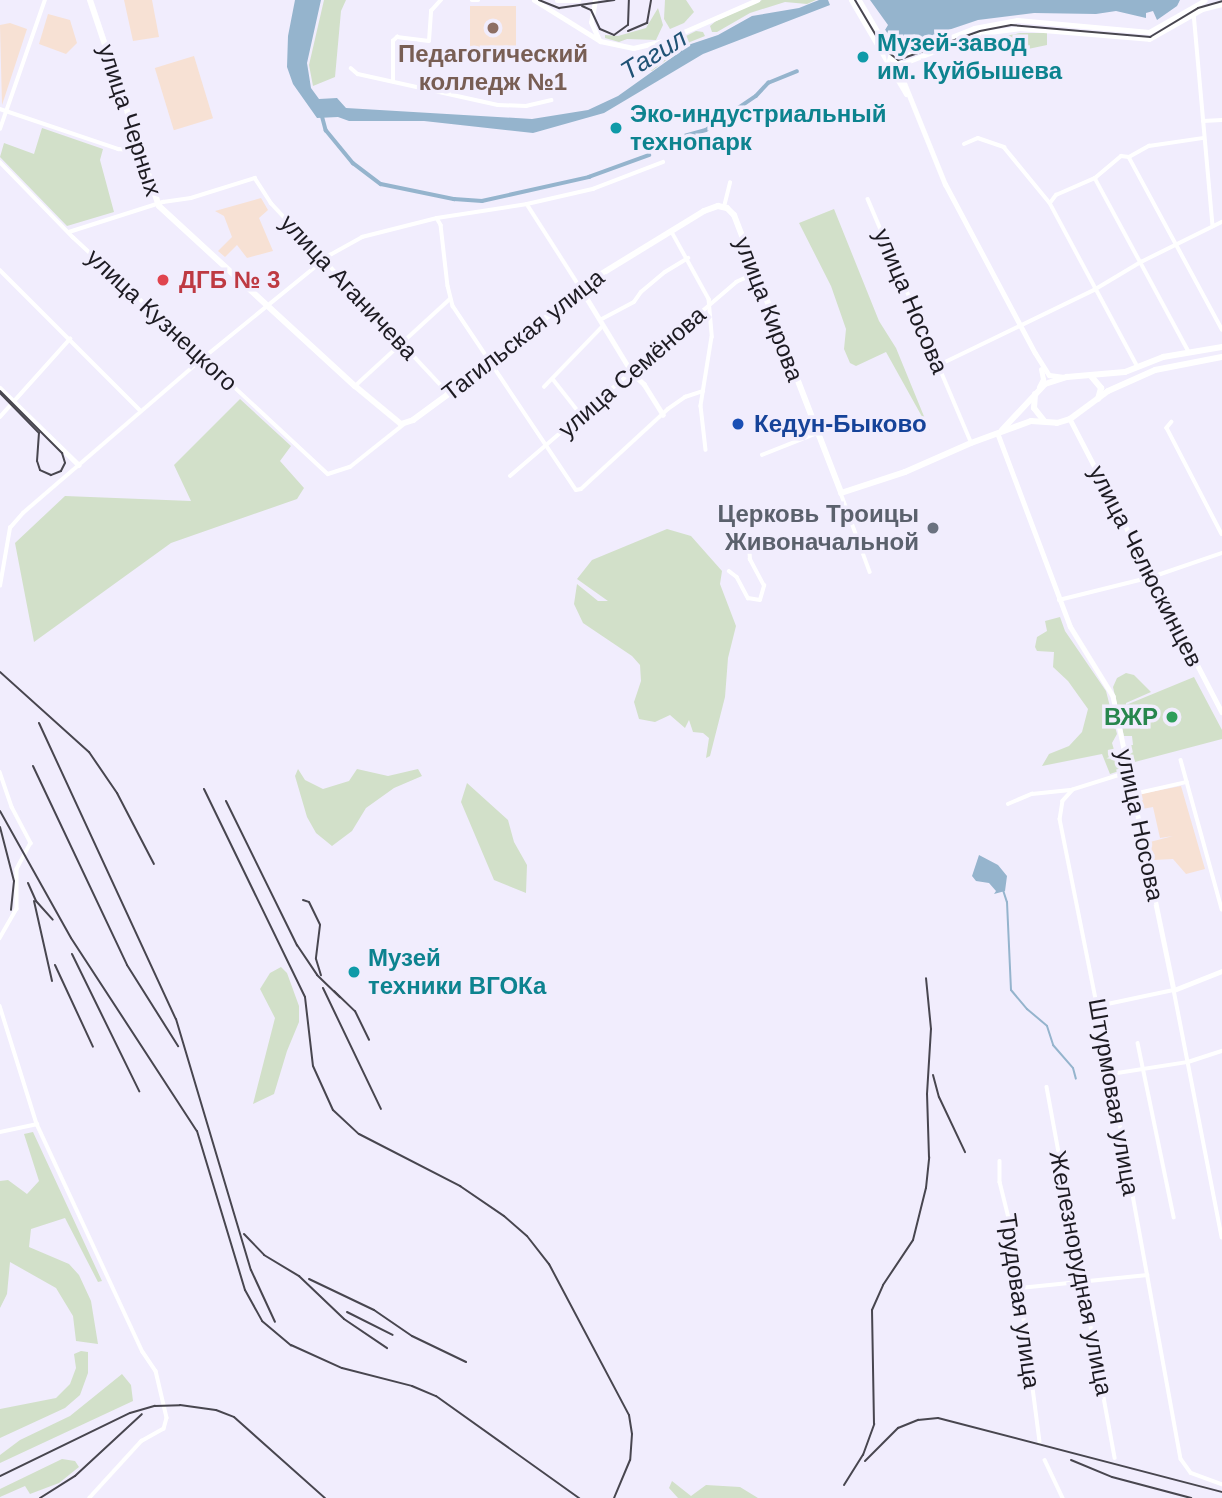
<!DOCTYPE html>
<html>
<head>
<meta charset="utf-8">
<style>
  body { margin:0 }
  #map { position:relative; width:1222px; height:1498px; overflow:hidden; background:#f1edfd; font-family:Helvetica,sans-serif }
  div>[style] { position:absolute }
  .education>* { inset:0; background:#f7e1d4; transform-origin:0 0 }
  .green>* { inset:0; background:#d2e0c9 }
  .water>* { inset:0; background:#95b4cd }
  .stream>* { height:2px; margin:-1px; padding:0 1px; transform-origin:1px; border-radius:1px; background:#95b4cd }
  .canal>* { height:3.5px; margin:-1.75px; padding:0 1.75px; transform-origin:1.75px; border-radius:1.75px; background:#95b4cd }
  .minor>* { height:3.5px; margin:-1.75px; padding:0 1.75px; transform-origin:1.75px; border-radius:1.75px; background:#fff }
  .tertiary>* { height:4.5px; margin:-2.25px; padding:0 2.25px; transform-origin:2.25px; border-radius:2.25px; background:#fff }
  .secondary>* { height:5px; margin:-2.5px; padding:0 2.5px; transform-origin:2.5px; border-radius:2.5px; background:#fff }
  .primary>* { height:6px; margin:-3px; padding:0 3px; transform-origin:3px; border-radius:3px; background:#fff }
  .tram>* { height:2px; margin:-1px; padding:0 1px; transform-origin:1px; border-radius:1px; background:#48464f }
  .rail>* { height:2px; margin:-1px; padding:0 1px; transform-origin:1px; border-radius:1px; background:#48464f }
  .dots>* { width:19px; height:19px; translate:-50% -50%; box-sizing:border-box; border:4px solid #f1edfd; border-radius:50% }
  span { translate:-50% -50%; white-space:nowrap; text-align:center; line-height:1.15; -webkit-text-stroke:7px #f1edfd; paint-order:stroke }
  .culture-label { font-size:24px; color:#0d838f; font-weight:700 }
  .left { translate:0 -50%; text-align:left }
  .education-label { font-size:24px; color:#785e54; font-weight:700 }
  .street-label { font-size:24px; color:#1d1b22 }
  .health-label { font-size:24px; color:#be3a42; font-weight:700 }
  .transit-label { font-size:24px; color:#164399; font-weight:700 }
  .worship-label { font-size:24px; color:#5b616d; font-weight:700 }
  .right { translate:-100% -50%; text-align:right }
  .leisure-label { font-size:24px; color:#27864d; font-weight:700 }
  .water-label { font-size:26px; color:#205275; font-style:italic }
</style>
</head>
<body>
<div id="map">
  <div class="education">
    <i style="clip-path:polygon(124px 0,152px 0,159px 37px,133px 41px)"></i>
    <i style="left:516px;top:6px;width:43px;height:46px;rotate:90deg"></i>
    <i style="clip-path:polygon(48px 14px,70px 20px,77px 43px,66px 54px,39px 44px)"></i>
    <i style="clip-path:polygon(10px 23px,27px 29px,2px 105px,0 25px)"></i>
    <i style="left:194px;top:56px;width:65px;height:41px;rotate:73deg"></i>
    <i style="clip-path:polygon(261px 198px,268px 210px,259px 218px,273px 251px,247px 258px,237px 245px,225px 257px,218px 251px,232px 237px,224px 216px,215px 211px)"></i>
    <i style="clip-path:polygon(1181px 786px,1205px 869px,1186px 874px,1173px 859px,1154px 860px,1150px 842px,1173px 836px,1160px 838px,1153px 807px,1142px 809px,1140px 794px)"></i>
  </div>
  <div class="green">
    <i style="clip-path:polygon(324px 0,346px 0,341px 11px,335px 77px,313px 86px,309px 65px)"></i>
    <i style="clip-path:polygon(665px 0,686px 0,694px 12px,684px 23px,670px 29px,664px 19px)"></i>
    <i style="clip-path:polygon(762px 0,816px 0,807px 4px,785px 2px,750px 13px,717px 32px,712px 32px,710px 26px,716px 21px)"></i>
    <i style="clip-path:polygon(658px 8px,663px 25px,656px 40px,627px 39px,619px 42px,605px 38px,605px 35px,618px 36px,646px 28px)"></i>
    <i style="clip-path:polygon(696px 31px,703px 32px,705px 36px,690px 42px,652px 71px,643px 65px,662px 48px)"></i>
    <i style="clip-path:polygon(1020px 33px,1047px 33px,1047px 45px,1028px 49px,985px 40px)"></i>
    <i style="clip-path:polygon(42px 128px,103px 149px,100px 160px,114px 212px,67px 226px,0 157px,4px 143px,34px 154px)"></i>
    <i style="clip-path:polygon(834px 209px,879px 321px,896px 348px,930px 431px,886px 352px,856px 366px,850px 363px,844px 349px,846px 329px,831px 286px,799px 223px)"></i>
    <i style="clip-path:polygon(240px 399px,291px 446px,280px 461px,304px 488px,297px 499px,171px 543px,34px 642px,15px 543px,65px 496px,191px 501px,174px 465px)"></i>
    <i style="clip-path:polygon(667px 529px,691px 536px,722px 571px,720px 584px,736px 626px,728px 658px,725px 697px,710px 756px,706px 758px,709px 738px,703px 733px,693px 732px,689px 720px,685px 728px,670px 715px,655px 722px,639px 719px,634px 702px,641px 681px,640px 665px,632px 656px,583px 623px,574px 604px,577px 584px,598px 601px,608px 601px,577px 579px,592px 560px)"></i>
    <i style="clip-path:polygon(1060px 617px,1065px 631px,1106px 691px,1117px 734px,1112px 743px,1115px 753px,1123px 759px,1122px 770px,1110px 774px,1102px 754px,1042px 766px,1049px 754px,1069px 746px,1082px 732px,1088px 709px,1068px 681px,1053px 667px,1054px 652px,1037px 651px,1035px 647px,1037px 637px,1047px 631px,1045px 621px)"></i>
    <i style="clip-path:polygon(1126px 673px,1134px 675px,1151px 692px,1126px 703px,1126px 705px,1194px 677px,1222px 730px,1222px 739px,1131px 763px,1127px 745px,1133px 745px,1132px 736px,1124px 736px,1113px 687px,1117px 678px)"></i>
    <i style="clip-path:polygon(298px 769px,305px 780px,323px 789px,349px 781px,357px 769px,388px 776px,418px 769px,422px 776px,394px 788px,366px 808px,352px 831px,332px 846px,316px 833px,307px 817px,295px 776px)"></i>
    <i style="clip-path:polygon(467px 783px,508px 820px,514px 842px,527px 865px,526px 893px,494px 880px,461px 802px)"></i>
    <i style="clip-path:polygon(281px 967px,287px 973px,299px 1006px,299px 1022px,287px 1051px,274px 1094px,253px 1104px,275px 1018px,260px 989px,270px 973px)"></i>
    <i style="clip-path:polygon(33px 1132px,102px 1281px,98px 1282px,65px 1218px,31px 1229px,29px 1247px,69px 1264px,79px 1275px,91px 1301px,98px 1344px,76px 1341px,73px 1316px,56px 1288px,10px 1262px,7px 1294px,0 1308px,0 1181px,8px 1180px,27px 1194px,39px 1181px,24px 1134px)"></i>
    <i style="clip-path:polygon(81px 1351px,88px 1352px,88px 1373px,80px 1395px,65px 1408px,0 1438px,0 1409px,56px 1398px,70px 1384px,76px 1368px,74px 1354px)"></i>
    <i style="clip-path:polygon(122px 1374px,131px 1385px,133px 1401px,0 1463px,0 1455px,20px 1440px,70px 1416px)"></i>
    <i style="clip-path:polygon(62px 1459px,75px 1461px,79px 1467px,59px 1483px,30px 1494px,25px 1486px,0 1497px,0 1489px)"></i>
    <i style="clip-path:polygon(672px 1481px,691px 1496px,706px 1485px,740px 1487px,758px 1498px,678px 1498px,669px 1488px)"></i>
  </div>
  <div class="water">
    <i style="clip-path:polygon(295px 0,321px 0,307px 63px,311px 88px,319px 99px,337px 98px,346px 108px,532px 119px,588px 110px,618px 96px,691px 44px,718px 35px,752px 16px,799px 8px,819px 0,828px 0,830px 5px,703px 54px,604px 113px,533px 133px,424px 121px,349px 121px,338px 117px,317px 118px,293px 84px,287px 67px,288px 36px)"></i>
    <i style="clip-path:polygon(870px 0,1180px 0,1177px 6px,1157px 20px,1153px 11px,1146px 13px,1146px 18px,1116px 11px,1096px 14px,1034px 13px,978px 20px,907px 44px,897px 41px,893px 32px,888px 34px,885px 30px,888px 25px)"></i>
    <i style="clip-path:polygon(979px 855px,998px 865px,1007px 876px,1005px 891px,994px 894px,996px 891px,989px 883px,976px 881px,972px 876px)"></i>
  </div>
  <div class="stream">
    <i style="left:1003px;top:890px;width:13px;rotate:72deg"></i>
    <i style="left:1007px;top:902px;width:88px;rotate:87.4deg"></i>
    <i style="left:1011px;top:990px;width:25px;rotate:50deg"></i>
    <i style="left:1027px;top:1009px;width:26px;rotate:40deg"></i>
    <i style="left:1047px;top:1026px;width:20px;rotate:72deg"></i>
    <i style="left:1053px;top:1045px;width:30px;rotate:49deg"></i>
    <i style="left:1073px;top:1068px;width:11px;rotate:75deg"></i>
  </div>
  <div class="canal">
    <i style="left:322px;top:115px;width:16px;rotate:75deg"></i>
    <i style="left:326px;top:130px;width:43px;rotate:50.7deg"></i>
    <i style="left:353px;top:163px;width:35px;rotate:37deg"></i>
    <i style="left:381px;top:184px;width:75px;rotate:11.6deg"></i>
    <i style="left:454px;top:199px;width:28px;rotate:4deg"></i>
    <i style="left:482px;top:201px;width:110px;rotate:-12.6deg"></i>
    <i style="left:589px;top:177px;width:64px;rotate:-20.1deg"></i>
    <i style="left:666px;top:141px;width:41px;rotate:-15.4deg"></i>
    <i style="left:706px;top:130px;width:60px;rotate:-34.2deg"></i>
    <i style="left:756px;top:96px;width:18px;rotate:-47deg"></i>
    <i style="left:768px;top:83px;width:31px;rotate:-22deg"></i>
  </div>
  <div class="minor">
    <i style="left:472px;top:0;width:6px"></i>
    <i style="left:1194px;top:13px;width:214px;rotate:84.9deg"></i>
    <i style="left:351px;top:68px;width:9px;rotate:41deg"></i>
    <i style="left:358px;top:74px;width:143px;rotate:12.5deg"></i>
    <i style="left:498px;top:105px;width:28px;rotate:2deg"></i>
    <i style="left:526px;top:106px;width:26px;rotate:-13deg"></i>
    <i style="left:393px;top:82px;width:41px;rotate:-90deg"></i>
    <i style="left:393px;top:41px;width:6px;rotate:-45deg"></i>
    <i style="left:397px;top:37px;width:32px;rotate:7deg"></i>
    <i style="left:429px;top:41px;width:30px;rotate:-86deg"></i>
    <i style="left:431px;top:11px;width:15px;rotate:-48deg"></i>
    <i style="left:0;top:109px;width:125px;rotate:18.7deg"></i>
    <i style="left:118px;top:149px;width:21px;rotate:5deg"></i>
    <i style="left:1203px;top:121px;width:19px;rotate:-3deg"></i>
    <i style="left:0;top:129px;width:137px;rotate:-70.8deg"></i>
    <i style="left:964px;top:144px;width:15px;rotate:-23deg"></i>
    <i style="left:978px;top:138px;width:28px;rotate:19deg"></i>
    <i style="left:1004px;top:147px;width:72px;rotate:50.6deg"></i>
    <i style="left:1050px;top:203px;width:186px;rotate:61.8deg"></i>
    <i style="left:1129px;top:157px;width:196px;rotate:61.6deg"></i>
    <i style="left:0;top:162px;width:105px;rotate:45.8deg"></i>
    <i style="left:73px;top:237px;width:348px;rotate:42.9deg"></i>
    <i style="left:328px;top:474px;width:23px;rotate:-18deg"></i>
    <i style="left:350px;top:467px;width:68px;rotate:-38.4deg"></i>
    <i style="left:1095px;top:178px;width:198px;rotate:61.6deg"></i>
    <i style="left:868px;top:199px;width:264px;rotate:67deg"></i>
    <i style="left:1050px;top:203px;width:10px;rotate:-53deg"></i>
    <i style="left:1056px;top:195px;width:43px;rotate:-23.6deg"></i>
    <i style="left:1095px;top:178px;width:34px;rotate:-40deg"></i>
    <i style="left:1121px;top:156px;width:8px;rotate:7deg"></i>
    <i style="left:1129px;top:157px;width:23px;rotate:-29deg"></i>
    <i style="left:1149px;top:146px;width:55px;rotate:-8.4deg"></i>
    <i style="left:527px;top:204px;width:98px;rotate:57.4deg"></i>
    <i style="left:724px;top:207px;width:25px;rotate:-76deg"></i>
    <i style="left:437px;top:218px;width:8px;rotate:60deg"></i>
    <i style="left:441px;top:225px;width:61px;rotate:83.5deg"></i>
    <i style="left:448px;top:286px;width:21px;rotate:76deg"></i>
    <i style="left:453px;top:306px;width:221px;rotate:56.2deg"></i>
    <i style="left:576px;top:490px;width:5px;rotate:-11deg"></i>
    <i style="left:581px;top:489px;width:118px;rotate:-42.6deg"></i>
    <i style="left:668px;top:409px;width:21px;rotate:-35deg"></i>
    <i style="left:685px;top:397px;width:19px;rotate:-18deg"></i>
    <i style="left:69px;top:232px;width:99px;rotate:-17.7deg"></i>
    <i style="left:163px;top:202px;width:28px;rotate:-8deg"></i>
    <i style="left:191px;top:198px;width:67px;rotate:-17.4deg"></i>
    <i style="left:255px;top:178px;width:30px;rotate:57deg"></i>
    <i style="left:271px;top:203px;width:260px;rotate:47deg"></i>
    <i style="left:672px;top:232px;width:77px;rotate:61.1deg"></i>
    <i style="left:709px;top:299px;width:38px;rotate:85deg"></i>
    <i style="left:712px;top:337px;width:70px;rotate:99.1deg"></i>
    <i style="left:701px;top:406px;width:44px;rotate:83.5deg"></i>
    <i style="left:0;top:270px;width:199px;rotate:45deg"></i>
    <i style="left:600px;top:320px;width:38px;rotate:-28deg"></i>
    <i style="left:634px;top:302px;width:12px;rotate:-55deg"></i>
    <i style="left:641px;top:292px;width:31px;rotate:-40deg"></i>
    <i style="left:665px;top:272px;width:27px;rotate:-31deg"></i>
    <i style="left:939px;top:365px;width:172px;rotate:-25.8deg"></i>
    <i style="left:1094px;top:290px;width:55px;rotate:-30.8deg"></i>
    <i style="left:1141px;top:262px;width:90px;rotate:-26.3deg"></i>
    <i style="left:553px;top:379px;width:47px;rotate:51.9deg"></i>
    <i style="left:355px;top:386px;width:129px;rotate:-42.5deg"></i>
    <i style="left:544px;top:387px;width:85px;rotate:-46deg"></i>
    <i style="left:0;top:417px;width:105px;rotate:-48.1deg"></i>
    <i style="left:1172px;top:422px;width:8px;rotate:130deg"></i>
    <i style="left:1167px;top:428px;width:119px;rotate:62.6deg"></i>
    <i style="left:762px;top:455px;width:98px;rotate:-21.6deg"></i>
    <i style="left:510px;top:476px;width:298px;rotate:-40.6deg"></i>
    <i style="left:736px;top:282px;width:22px;rotate:-24deg"></i>
    <i style="left:841px;top:493px;width:84px;rotate:69.8deg"></i>
    <i style="left:729px;top:571px;width:10px;rotate:37deg"></i>
    <i style="left:737px;top:577px;width:24px;rotate:62deg"></i>
    <i style="left:748px;top:598px;width:12px;rotate:9deg"></i>
    <i style="left:760px;top:600px;width:15px;rotate:-74deg"></i>
    <i style="left:764px;top:586px;width:30px;rotate:-118deg"></i>
    <i style="left:750px;top:560px;width:15px;rotate:-94deg"></i>
    <i style="left:0;top:586px;width:59px;rotate:-80.2deg"></i>
    <i style="left:10px;top:528px;width:20px;rotate:-49deg"></i>
    <i style="left:23px;top:513px;width:236px;rotate:-40.7deg"></i>
    <i style="left:202px;top:359px;width:165px;rotate:-39.1deg"></i>
    <i style="left:330px;top:255px;width:37px;rotate:-29deg"></i>
    <i style="left:362px;top:237px;width:77px;rotate:-14.2deg"></i>
    <i style="left:437px;top:218px;width:91px;rotate:-8.8deg"></i>
    <i style="left:527px;top:204px;width:68px;rotate:-12.8deg"></i>
    <i style="left:593px;top:189px;width:75px;rotate:-21.1deg"></i>
    <i style="left:1059px;top:600px;width:96px;rotate:-13.9deg"></i>
    <i style="left:1152px;top:577px;width:74px;rotate:-18.9deg"></i>
    <i style="left:1181px;top:760px;width:155px;rotate:74.6deg"></i>
    <i style="left:0;top:772px;width:37px;rotate:71deg"></i>
    <i style="left:12px;top:807px;width:41px;rotate:62.2deg"></i>
    <i style="left:31px;top:843px;width:30px;rotate:118deg"></i>
    <i style="left:17px;top:869px;width:40px;rotate:90deg"></i>
    <i style="left:17px;top:909px;width:34px;rotate:120deg"></i>
    <i style="left:1130px;top:772px;width:60px;rotate:162.5deg"></i>
    <i style="left:1073px;top:790px;width:15px;rotate:132deg"></i>
    <i style="left:1063px;top:801px;width:18px;rotate:99deg"></i>
    <i style="left:1060px;top:819px;width:260px;rotate:78.7deg"></i>
    <i style="left:1111px;top:1074px;width:391px;rotate:79.7deg"></i>
    <i style="left:1181px;top:1459px;width:17px;rotate:54deg"></i>
    <i style="left:1191px;top:1473px;width:33px;rotate:20deg"></i>
    <i style="left:1134px;top:794px;width:54px;rotate:-12.8deg"></i>
    <i style="left:1008px;top:804px;width:26px;rotate:-23deg"></i>
    <i style="left:1032px;top:794px;width:38px;rotate:-6deg"></i>
    <i style="left:0;top:1006px;width:124px;rotate:72.6deg"></i>
    <i style="left:37px;top:1124px;width:251px;rotate:65.1deg"></i>
    <i style="left:143px;top:1352px;width:23px;rotate:56deg"></i>
    <i style="left:156px;top:1371px;width:48px;rotate:76.8deg"></i>
    <i style="left:167px;top:1418px;width:11px;rotate:105deg"></i>
    <i style="left:164px;top:1429px;width:25px;rotate:151deg"></i>
    <i style="left:142px;top:1441px;width:77px;rotate:132.4deg"></i>
    <i style="left:1098px;top:1006px;width:78px;rotate:-11.9deg"></i>
    <i style="left:1174px;top:990px;width:252px;rotate:79deg"></i>
    <i style="left:1138px;top:1043px;width:178px;rotate:78.3deg"></i>
    <i style="left:1111px;top:1074px;width:78px;rotate:-8.9deg"></i>
    <i style="left:1188px;top:1062px;width:36px;rotate:-18deg"></i>
    <i style="left:1047px;top:1087px;width:377px;rotate:79.6deg"></i>
    <i style="left:0;top:1132px;width:38px;rotate:-12deg"></i>
    <i style="left:1000px;top:1161px;width:21px;rotate:90deg"></i>
    <i style="left:1000px;top:1182px;width:54px;rotate:76deg"></i>
    <i style="left:1013px;top:1234px;width:209px;rotate:82.6deg"></i>
    <i style="left:1020px;top:1288px;width:128px;rotate:-5.8deg"></i>
    <i style="left:1045px;top:1460px;width:42px;rotate:64.7deg"></i>
  </div>
  <div class="tertiary">
    <i style="left:580px;top:287px;width:102px;rotate:58.7deg"></i>
    <i style="left:633px;top:374px;width:15px;rotate:42deg"></i>
    <i style="left:644px;top:384px;width:36px;rotate:58deg"></i>
    <i style="left:0;top:388px;width:110px;rotate:44.3deg"></i>
    <i style="left:1070px;top:419px;width:330px;rotate:62.6deg"></i>
    <i style="left:998px;top:434px;width:205px;rotate:69.4deg"></i>
    <i style="left:1070px;top:626px;width:82px;rotate:58.4deg"></i>
    <i style="left:1113px;top:696px;width:300px;rotate:78.3deg"></i>
    <i style="left:1174px;top:990px;width:52px;rotate:-21.6deg"></i>
  </div>
  <div class="secondary">
    <i style="left:534px;top:0;width:78px;rotate:31.8deg"></i>
    <i style="left:600px;top:41px;width:34px;rotate:12deg"></i>
    <i style="left:633px;top:48px;width:31px;rotate:-13deg"></i>
    <i style="left:663px;top:41px;width:103px;rotate:-23.6deg"></i>
    <i style="left:557px;top:0;width:21px"></i>
    <i style="left:595px;top:0;width:22px;rotate:100deg"></i>
    <i style="left:591px;top:22px;width:20px;rotate:66deg"></i>
    <i style="left:851px;top:0;width:109px;rotate:59.7deg"></i>
    <i style="left:859px;top:0;width:73px;rotate:59.6deg"></i>
    <i style="left:896px;top:63px;width:131px;rotate:68deg"></i>
    <i style="left:945px;top:184px;width:191px;rotate:62deg"></i>
    <i style="left:1035px;top:353px;width:26px;rotate:58deg"></i>
    <i style="left:1049px;top:375px;width:15px;rotate:8deg"></i>
    <i style="left:879px;top:49px;width:22px;rotate:39deg"></i>
    <i style="left:896px;top:63px;width:8px"></i>
    <i style="left:904px;top:63px;width:83px;rotate:-21.3deg"></i>
    <i style="left:981px;top:33px;width:38px;rotate:-7deg"></i>
    <i style="left:1019px;top:28px;width:130px;rotate:4.8deg"></i>
    <i style="left:1149px;top:39px;width:61px;rotate:-29.5deg"></i>
    <i style="left:1202px;top:9px;width:21px;rotate:-14deg"></i>
    <i style="left:890px;top:50px;width:11px;rotate:27deg"></i>
    <i style="left:900px;top:55px;width:8px;rotate:-7deg"></i>
    <i style="left:908px;top:54px;width:71px;rotate:-21.5deg"></i>
    <i style="left:974px;top:28px;width:44px;rotate:-10.5deg"></i>
    <i style="left:1017px;top:20px;width:133px;rotate:5.2deg"></i>
    <i style="left:1149px;top:32px;width:64px;rotate:-29.7deg"></i>
    <i style="left:1039px;top:387px;width:9px;rotate:-63deg"></i>
    <i style="left:1043px;top:379px;width:10px;rotate:-101deg"></i>
  </div>
  <div class="primary">
    <i style="left:90px;top:0;width:217px;rotate:71.5deg"></i>
    <i style="left:159px;top:206px;width:266px;rotate:42.6deg"></i>
    <i style="left:355px;top:386px;width:60px;rotate:39.6deg"></i>
    <i style="left:401px;top:424px;width:13px;rotate:-18deg"></i>
    <i style="left:413px;top:420px;width:132px;rotate:-36.3deg"></i>
    <i style="left:519px;top:342px;width:82px;rotate:-42deg"></i>
    <i style="left:580px;top:287px;width:145px;rotate:-31.5deg"></i>
    <i style="left:704px;top:211px;width:15px;rotate:-20deg"></i>
    <i style="left:718px;top:206px;width:9px;rotate:13deg"></i>
    <i style="left:727px;top:208px;width:10px;rotate:45deg"></i>
    <i style="left:734px;top:215px;width:298px;rotate:68.9deg"></i>
    <i style="left:841px;top:493px;width:67px;rotate:-18.2deg"></i>
    <i style="left:905px;top:472px;width:72px;rotate:-23.7deg"></i>
    <i style="left:971px;top:443px;width:64px;rotate:-20.1deg"></i>
    <i style="left:1031px;top:421px;width:26px;rotate:4deg"></i>
    <i style="left:1057px;top:423px;width:14px;rotate:-17deg"></i>
    <i style="left:1070px;top:419px;width:47px;rotate:-36.4deg"></i>
    <i style="left:1108px;top:391px;width:51px;rotate:-24.1deg"></i>
    <i style="left:1155px;top:370px;width:68px;rotate:-11deg"></i>
    <i style="left:1091px;top:376px;width:16px;rotate:50deg"></i>
    <i style="left:1101px;top:388px;width:11px;rotate:105deg"></i>
    <i style="left:1035px;top:394px;width:14px;rotate:94deg"></i>
    <i style="left:1034px;top:408px;width:16px;rotate:52deg"></i>
    <i style="left:1002px;top:430px;width:63px;rotate:-46.9deg"></i>
    <i style="left:1045px;top:384px;width:23px;rotate:-18deg"></i>
    <i style="left:1067px;top:377px;width:58px;rotate:-4.9deg"></i>
    <i style="left:1125px;top:372px;width:41px;rotate:-21.5deg"></i>
    <i style="left:1163px;top:357px;width:60px;rotate:-9.6deg"></i>
  </div>
  <div class="tram">
    <i style="left:539px;top:0;width:22px;rotate:22deg"></i>
    <i style="left:559px;top:8px;width:56px;rotate:-8.3deg"></i>
    <i style="left:855px;top:0;width:57px;rotate:59.4deg"></i>
    <i style="left:884px;top:49px;width:18px;rotate:38deg"></i>
    <i style="left:898px;top:60px;width:87px;rotate:-19.5deg"></i>
    <i style="left:980px;top:31px;width:32px;rotate:-11deg"></i>
    <i style="left:1011px;top:25px;width:140px;rotate:4.9deg"></i>
    <i style="left:1150px;top:37px;width:56px;rotate:-31.1deg"></i>
    <i style="left:1198px;top:8px;width:25px;rotate:-16deg"></i>
    <i style="left:582px;top:6px;width:10px;rotate:24deg"></i>
    <i style="left:591px;top:10px;width:21px;rotate:65deg"></i>
    <i style="left:600px;top:29px;width:15px;rotate:23deg"></i>
    <i style="left:614px;top:35px;width:17px;rotate:-36deg"></i>
    <i style="left:628px;top:25px;width:25px;rotate:-88deg"></i>
    <i style="left:628px;top:31px;width:21px;rotate:-23deg"></i>
    <i style="left:647px;top:23px;width:23px;rotate:-80deg"></i>
    <i style="left:0;top:391px;width:88px;rotate:45deg"></i>
    <i style="left:62px;top:453px;width:10px;rotate:73deg"></i>
    <i style="left:65px;top:463px;width:9px;rotate:117deg"></i>
    <i style="left:61px;top:471px;width:11px;rotate:158deg"></i>
    <i style="left:51px;top:475px;width:12px;rotate:-156deg"></i>
    <i style="left:40px;top:470px;width:9px;rotate:-108deg"></i>
    <i style="left:37px;top:461px;width:28px;rotate:-86deg"></i>
    <i style="left:39px;top:433px;width:56px;rotate:-134.3deg"></i>
  </div>
  <div class="rail">
    <i style="left:0;top:672px;width:120px;rotate:42deg"></i>
    <i style="left:89px;top:752px;width:50px;rotate:55.7deg"></i>
    <i style="left:117px;top:793px;width:80px;rotate:62.5deg"></i>
    <i style="left:39px;top:723px;width:326px;rotate:65.2deg"></i>
    <i style="left:176px;top:1019px;width:262px;rotate:73.4deg"></i>
    <i style="left:251px;top:1270px;width:57px;rotate:65.2deg"></i>
    <i style="left:33px;top:766px;width:220px;rotate:64.7deg"></i>
    <i style="left:127px;top:965px;width:96px;rotate:57.8deg"></i>
    <i style="left:204px;top:789px;width:231px;rotate:64.1deg"></i>
    <i style="left:305px;top:997px;width:69px;rotate:83.4deg"></i>
    <i style="left:313px;top:1066px;width:48px;rotate:65.6deg"></i>
    <i style="left:333px;top:1110px;width:35px;rotate:43deg"></i>
    <i style="left:359px;top:1134px;width:114px;rotate:27.2deg"></i>
    <i style="left:460px;top:1186px;width:53px;rotate:34.3deg"></i>
    <i style="left:504px;top:1216px;width:30px;rotate:41deg"></i>
    <i style="left:527px;top:1236px;width:36px;rotate:52deg"></i>
    <i style="left:549px;top:1264px;width:171px;rotate:62.1deg"></i>
    <i style="left:629px;top:1415px;width:19px;rotate:81deg"></i>
    <i style="left:632px;top:1434px;width:26px;rotate:94deg"></i>
    <i style="left:630px;top:1460px;width:41px;rotate:112.8deg"></i>
    <i style="left:226px;top:801px;width:161px;rotate:63.8deg"></i>
    <i style="left:297px;top:945px;width:36px;rotate:56deg"></i>
    <i style="left:317px;top:975px;width:32px;rotate:44deg"></i>
    <i style="left:0;top:811px;width:145px;rotate:60.8deg"></i>
    <i style="left:71px;top:938px;width:230px;rotate:56.9deg"></i>
    <i style="left:197px;top:1131px;width:166px;rotate:73.2deg"></i>
    <i style="left:245px;top:1290px;width:35px;rotate:61deg"></i>
    <i style="left:262px;top:1321px;width:38px;rotate:40deg"></i>
    <i style="left:291px;top:1345px;width:56px;rotate:24.3deg"></i>
    <i style="left:342px;top:1368px;width:72px;rotate:14.4deg"></i>
    <i style="left:412px;top:1386px;width:26px;rotate:23deg"></i>
    <i style="left:436px;top:1396px;width:176px;rotate:35.5deg"></i>
    <i style="left:0;top:827px;width:56px;rotate:75.5deg"></i>
    <i style="left:14px;top:881px;width:29px;rotate:96deg"></i>
    <i style="left:28px;top:883px;width:20px;rotate:66deg"></i>
    <i style="left:36px;top:901px;width:25px;rotate:48deg"></i>
    <i style="left:303px;top:900px;width:6px;rotate:18deg"></i>
    <i style="left:309px;top:902px;width:25px;rotate:64deg"></i>
    <i style="left:320px;top:925px;width:34px;rotate:97deg"></i>
    <i style="left:316px;top:959px;width:17px;rotate:73deg"></i>
    <i style="left:34px;top:901px;width:82px;rotate:77.3deg"></i>
    <i style="left:72px;top:954px;width:153px;rotate:63.9deg"></i>
    <i style="left:55px;top:965px;width:90px;rotate:65.1deg"></i>
    <i style="left:323px;top:988px;width:134px;rotate:64.4deg"></i>
    <i style="left:334px;top:991px;width:29px;rotate:44deg"></i>
    <i style="left:355px;top:1011px;width:32px;rotate:64deg"></i>
    <i style="left:933px;top:1075px;width:23px;rotate:75deg"></i>
    <i style="left:939px;top:1097px;width:61px;rotate:64.7deg"></i>
    <i style="left:244px;top:1234px;width:29px;rotate:46deg"></i>
    <i style="left:264px;top:1255px;width:41px;rotate:31deg"></i>
    <i style="left:299px;top:1276px;width:62px;rotate:43.7deg"></i>
    <i style="left:344px;top:1319px;width:52px;rotate:34deg"></i>
    <i style="left:309px;top:1279px;width:72px;rotate:25.5deg"></i>
    <i style="left:374px;top:1310px;width:46px;rotate:34.4deg"></i>
    <i style="left:412px;top:1336px;width:60px;rotate:25.7deg"></i>
    <i style="left:347px;top:1312px;width:51px;rotate:26.6deg"></i>
    <i style="left:1071px;top:1460px;width:44px;rotate:22.5deg"></i>
    <i style="left:1112px;top:1477px;width:82px;rotate:14.9deg"></i>
    <i style="left:865px;top:1461px;width:47px;rotate:-45deg"></i>
    <i style="left:898px;top:1428px;width:22px;rotate:-22deg"></i>
    <i style="left:918px;top:1420px;width:20px;rotate:-6deg"></i>
    <i style="left:938px;top:1418px;width:293px;rotate:14.6deg"></i>
    <i style="left:0;top:1476px;width:144px;rotate:-25.9deg"></i>
    <i style="left:130px;top:1413px;width:26px;rotate:-16deg"></i>
    <i style="left:155px;top:1406px;width:25px;rotate:-2deg"></i>
    <i style="left:180px;top:1405px;width:36px;rotate:8deg"></i>
    <i style="left:216px;top:1410px;width:19px;rotate:21deg"></i>
    <i style="left:234px;top:1417px;width:122px;rotate:41.7deg"></i>
    <i style="left:844px;top:1485px;width:36px;rotate:-58deg"></i>
    <i style="left:863px;top:1455px;width:33px;rotate:-70deg"></i>
    <i style="left:874px;top:1424px;width:114px;rotate:-91deg"></i>
    <i style="left:872px;top:1310px;width:27px;rotate:-66deg"></i>
    <i style="left:883px;top:1285px;width:54px;rotate:-56.3deg"></i>
    <i style="left:913px;top:1240px;width:54px;rotate:-76deg"></i>
    <i style="left:926px;top:1188px;width:31px;rotate:-84deg"></i>
    <i style="left:929px;top:1157px;width:63px;rotate:-91.8deg"></i>
    <i style="left:927px;top:1094px;width:65px;rotate:-86.5deg"></i>
    <i style="left:931px;top:1029px;width:51px;rotate:-95.6deg"></i>
    <i style="left:40px;top:1498px;width:41px;rotate:-32.2deg"></i>
    <i style="left:75px;top:1476px;width:91px;rotate:-42.8deg"></i>
  </div>
  <div class="dots">
    <i style="left:493px;top:28px;background:#8d6e63"></i>
    <i style="left:863px;top:57px;background:#0f9aa8"></i>
    <i style="left:616px;top:128px;background:#0f9aa8"></i>
    <i style="left:163px;top:280px;background:#e0444e"></i>
    <i style="left:738px;top:424px;background:#1a4fb4"></i>
    <i style="left:933px;top:528px;background:#6b7280"></i>
    <i style="left:1172px;top:717px;background:#2e9e5b"></i>
    <i style="left:354px;top:972px;background:#0f9aa8"></i>
  </div>
  <div class="culture-label">
    <span class="left" style="left:877px;top:57px">Музей-завод<br>им. Куйбышева</span>
    <span class="left" style="left:630px;top:128px">Эко-индустриальный<br>технопарк</span>
    <span class="left" style="left:368px;top:972px">Музей<br>техники ВГОКа</span>
  </div>
  <div class="education-label">
    <span style="left:493px;top:68px">Педагогический<br>колледж №1</span>
  </div>
  <div class="street-label">
    <span style="left:130px;top:120px;rotate:72deg">улица Черных</span>
    <span style="left:349px;top:287px;rotate:47deg">улица Аганичева</span>
    <span style="left:911px;top:301px;rotate:67deg">улица Носова</span>
    <span style="left:769px;top:309px;rotate:69deg">улица Кирова</span>
    <span style="left:162px;top:320px;rotate:43deg">улица Кузнецкого</span>
    <span style="left:523px;top:335px;rotate:-38deg">Тагильская улица</span>
    <span style="left:632px;top:372px;rotate:-41deg">улица Семёнова</span>
    <span style="left:1146px;top:566px;rotate:63deg">улица Челюскинцев</span>
    <span style="left:1140px;top:825px;rotate:78deg">улица Носова</span>
    <span style="left:1114px;top:1097px;rotate:80deg">Штурмовая улица</span>
    <span style="left:1081px;top:1273px;rotate:79deg">Железнорудная улица</span>
    <span style="left:1020px;top:1301px;rotate:82deg">Трудовая улица</span>
  </div>
  <div class="health-label">
    <span class="left" style="left:179px;top:280px">ДГБ № 3</span>
  </div>
  <div class="transit-label">
    <span class="left" style="left:754px;top:424px">Кедун-Быково</span>
  </div>
  <div class="worship-label">
    <span class="right" style="left:919px;top:528px">Церковь Троицы<br>Живоначальной</span>
  </div>
  <div class="leisure-label">
    <span class="right" style="left:1158px;top:717px">ВЖР</span>
  </div>
  <div class="water-label">
    <span style="left:654px;top:55px;rotate:-32deg">Тагил</span>
  </div>
</div>
</body>
</html>
